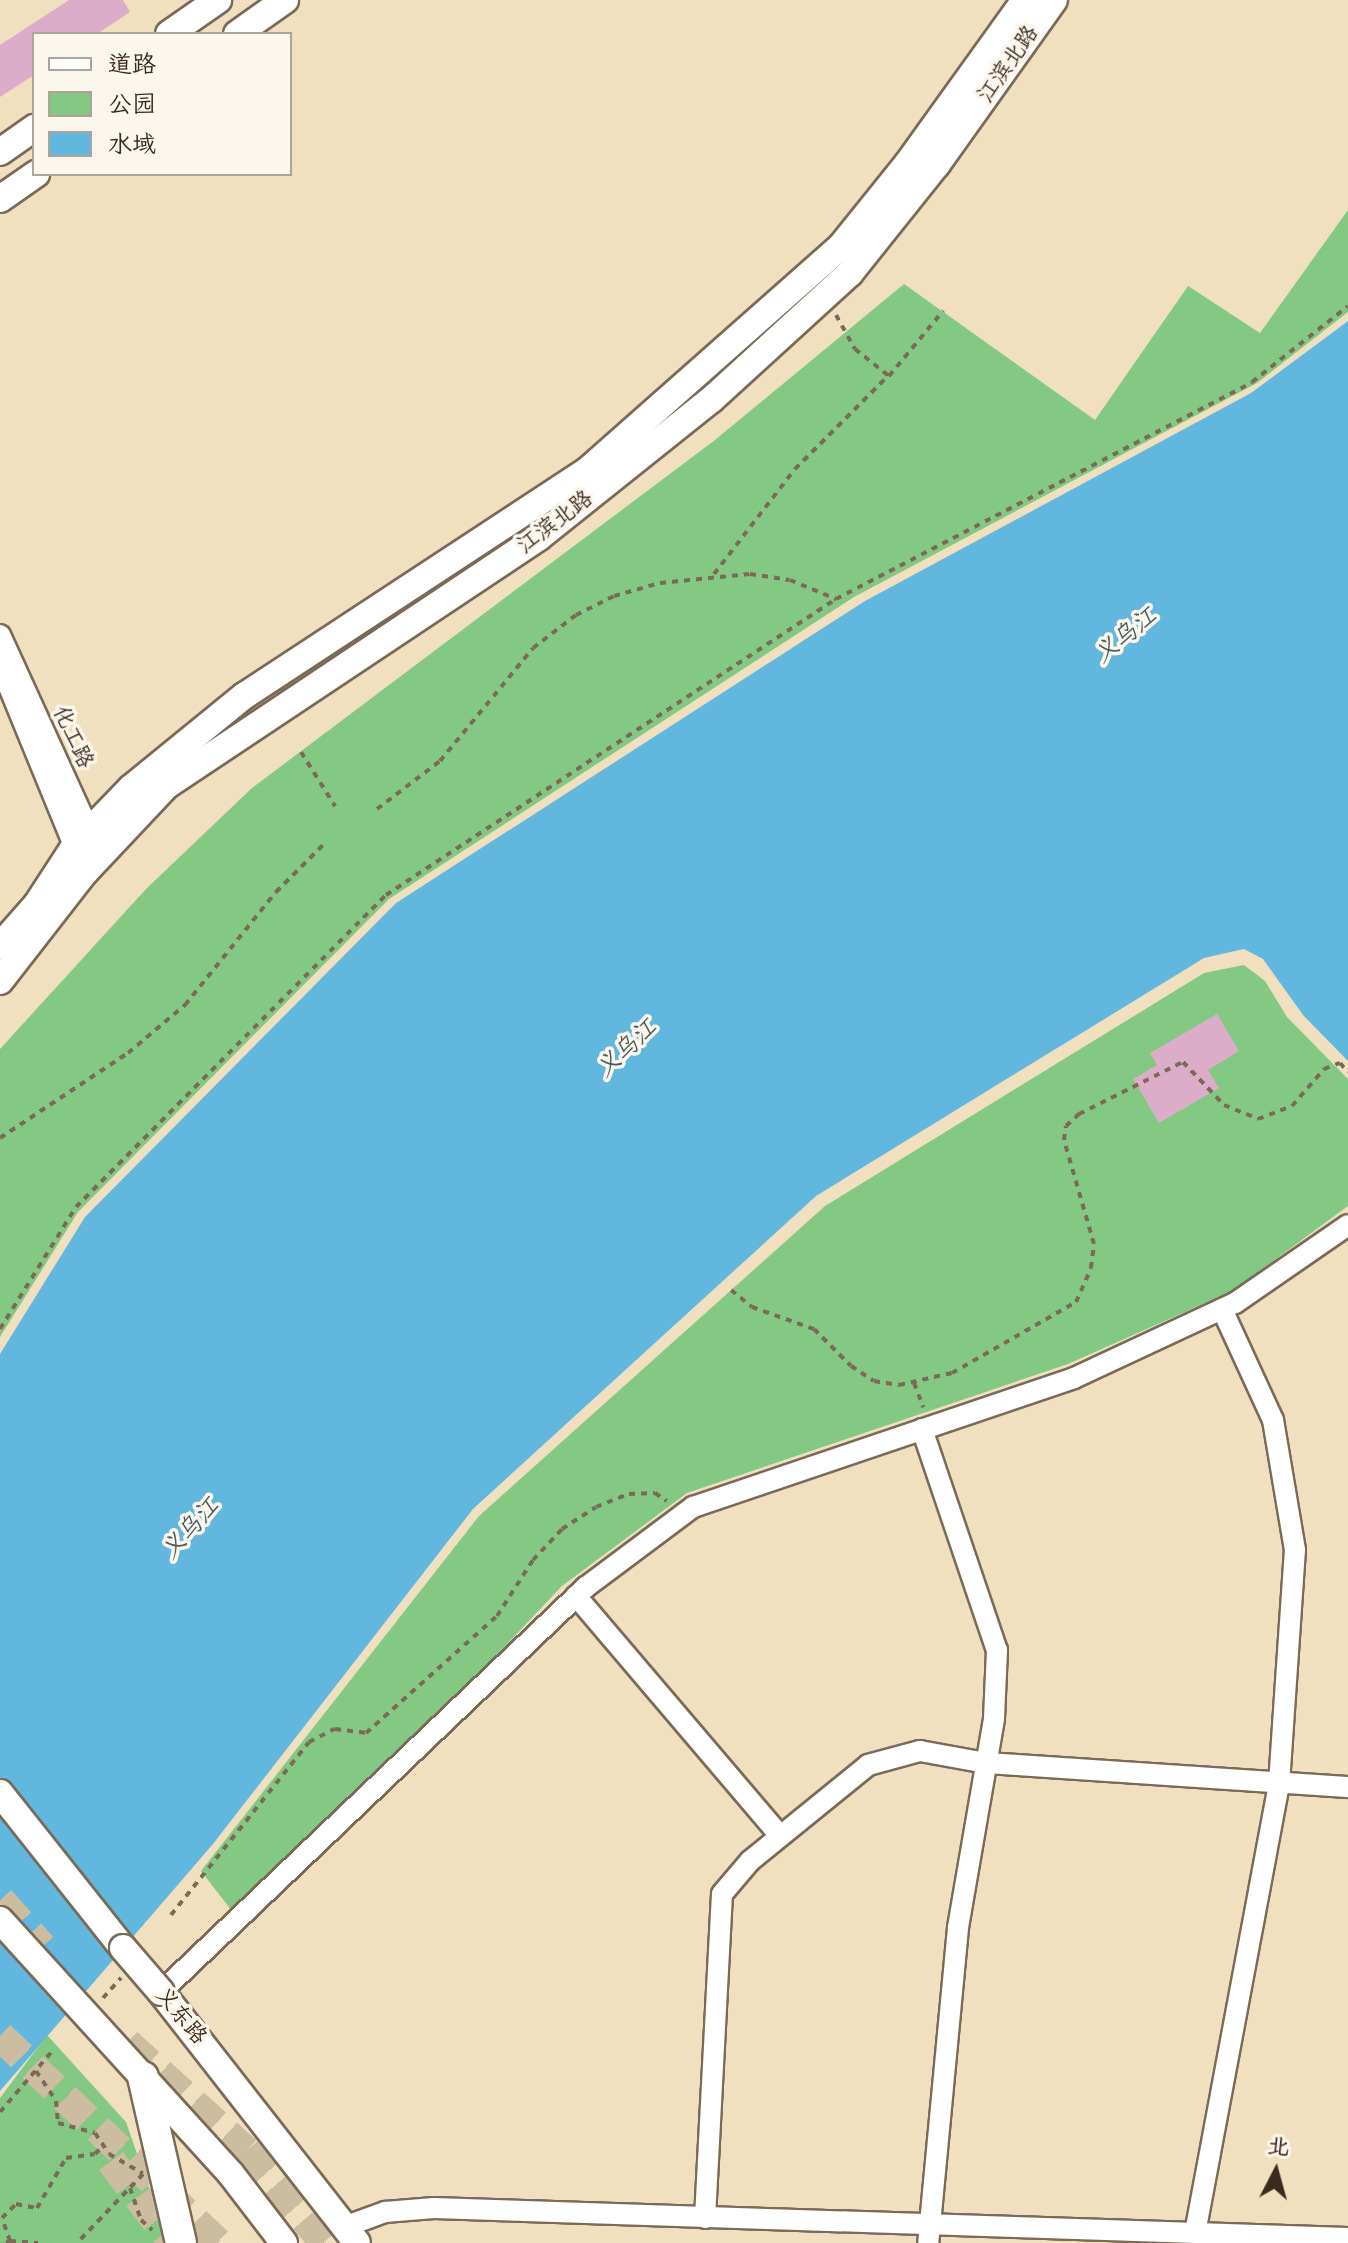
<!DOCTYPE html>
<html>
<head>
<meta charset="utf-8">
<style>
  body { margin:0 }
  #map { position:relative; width:1348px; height:2243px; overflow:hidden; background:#f0e0c0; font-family:"Architects Daughter","LXGW WenKai TC",sans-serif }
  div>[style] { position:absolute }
  .green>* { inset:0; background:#83c883 }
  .water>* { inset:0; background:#62b7de }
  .building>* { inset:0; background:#dcadc8 }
  .highway-tunnel>* { height:30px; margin-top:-15px; transform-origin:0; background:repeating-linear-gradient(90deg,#ccbca0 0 30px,transparent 0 45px) }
  .path>* { height:4px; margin-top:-2px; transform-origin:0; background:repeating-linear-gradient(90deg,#7a6a57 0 6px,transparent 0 12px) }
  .roads { filter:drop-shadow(2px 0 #7a6a57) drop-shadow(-2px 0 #7a6a57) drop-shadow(0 2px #7a6a57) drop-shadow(0 -2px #7a6a57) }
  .minor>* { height:20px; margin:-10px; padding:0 10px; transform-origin:10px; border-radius:10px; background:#fff }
  .major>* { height:26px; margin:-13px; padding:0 13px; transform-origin:13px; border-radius:13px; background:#fff }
  .highway>* { height:30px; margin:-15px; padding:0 15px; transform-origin:15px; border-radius:15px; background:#fff }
  .bridges { filter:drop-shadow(2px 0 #7a6a57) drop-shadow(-2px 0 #7a6a57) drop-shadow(0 2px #7a6a57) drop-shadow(0 -2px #7a6a57) }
  .major-bridge>* { height:26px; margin:-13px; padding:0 13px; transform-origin:13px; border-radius:13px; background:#fff }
  span { translate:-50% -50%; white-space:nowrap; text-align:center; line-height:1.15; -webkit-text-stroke:7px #fbf7ec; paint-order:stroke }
  .street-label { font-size:22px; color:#3b2a1e }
  .water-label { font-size:24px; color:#495b61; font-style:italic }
  .legend { position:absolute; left:32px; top:32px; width:260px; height:144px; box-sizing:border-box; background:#fbf7ec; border:2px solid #aea59a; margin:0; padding:10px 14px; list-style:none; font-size:24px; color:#3b2a1e }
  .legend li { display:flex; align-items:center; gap:16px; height:40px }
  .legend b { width:40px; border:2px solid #aea59a }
  .north { position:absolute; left:1236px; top:2131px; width:80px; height:80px; -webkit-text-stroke:6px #fbf7ec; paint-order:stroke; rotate:6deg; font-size:22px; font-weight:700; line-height:32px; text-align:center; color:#3b2a1e }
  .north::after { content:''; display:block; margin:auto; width:28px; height:36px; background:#3b2a1e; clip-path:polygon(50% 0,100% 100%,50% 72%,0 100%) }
</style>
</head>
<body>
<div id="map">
  <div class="green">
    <i style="clip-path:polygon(1348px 210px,1348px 312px,1257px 383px,854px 597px,389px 899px,78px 1212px,0 1337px,0 1049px,146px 889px,252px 788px,715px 440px,904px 284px,1095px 420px,1188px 286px,1260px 333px)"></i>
    <i style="clip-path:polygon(1244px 965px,1265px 981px,1287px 1017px,1348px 1079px,1348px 1206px,1232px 1291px,1068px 1364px,687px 1493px,562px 1586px,242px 1924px,201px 1871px,479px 1516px,825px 1206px,1204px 973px)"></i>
    <i style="clip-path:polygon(47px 2035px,126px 2122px,168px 2243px,0 2243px,0 2098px)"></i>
  </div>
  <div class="water">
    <i style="clip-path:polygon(1348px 321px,1348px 1061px,1303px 1015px,1263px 959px,1244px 949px,1204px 958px,816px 1196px,473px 1509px,213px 1844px,0 2091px,0 1354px,85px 1217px,396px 903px,865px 601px,1251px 393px)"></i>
  </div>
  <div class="building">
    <i style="clip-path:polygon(69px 0,123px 0,130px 12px,97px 34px,34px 34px,34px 75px,0 97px,0 45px)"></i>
    <i style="clip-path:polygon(1217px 1014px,1239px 1051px,1208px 1070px,1219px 1088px,1159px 1123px,1133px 1079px,1157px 1065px,1150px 1053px)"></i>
  </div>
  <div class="highway-tunnel">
    <i style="left:0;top:1900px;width:63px;rotate:48.2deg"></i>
    <i style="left:0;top:2036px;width:301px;rotate:43.5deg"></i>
    <i style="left:127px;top:2043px;width:161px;rotate:42.2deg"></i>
    <i style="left:246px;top:2151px;width:121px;rotate:49.3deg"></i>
    <i style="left:111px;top:2161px;width:103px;rotate:52.9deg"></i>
  </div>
  <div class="path">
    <i style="left:836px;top:315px;width:39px;rotate:61deg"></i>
    <i style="left:855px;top:349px;width:43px;rotate:38.5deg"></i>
    <i style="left:889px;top:376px;width:85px;rotate:-50.3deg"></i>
    <i style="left:714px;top:574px;width:133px;rotate:-52.4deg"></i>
    <i style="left:795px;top:469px;width:133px;rotate:-45deg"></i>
    <i style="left:301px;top:752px;width:64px;rotate:57.8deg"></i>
    <i style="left:377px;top:809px;width:79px;rotate:-37.3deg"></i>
    <i style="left:440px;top:761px;width:146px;rotate:-50.5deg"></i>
    <i style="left:533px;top:648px;width:54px;rotate:-37.5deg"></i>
    <i style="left:576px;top:615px;width:42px;rotate:-26.6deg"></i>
    <i style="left:614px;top:596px;width:48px;rotate:-15.8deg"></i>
    <i style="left:660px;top:583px;width:90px;rotate:-5.7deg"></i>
    <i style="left:750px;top:574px;width:40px;rotate:8.5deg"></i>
    <i style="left:790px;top:580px;width:50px;rotate:22.4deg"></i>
    <i style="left:0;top:1138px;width:154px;rotate:-33.6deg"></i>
    <i style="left:128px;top:1053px;width:75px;rotate:-40.1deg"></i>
    <i style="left:185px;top:1005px;width:145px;rotate:-51.2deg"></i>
    <i style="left:276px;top:892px;width:68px;rotate:-45deg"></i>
    <i style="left:731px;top:1290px;width:27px;rotate:39deg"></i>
    <i style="left:752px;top:1307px;width:66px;rotate:19.5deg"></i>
    <i style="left:814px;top:1329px;width:52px;rotate:45deg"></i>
    <i style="left:851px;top:1366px;width:27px;rotate:33deg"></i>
    <i style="left:874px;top:1381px;width:25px;rotate:9deg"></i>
    <i style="left:899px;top:1385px;width:54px;rotate:-12.8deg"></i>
    <i style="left:952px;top:1373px;width:143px;rotate:-29.8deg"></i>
    <i style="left:1076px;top:1302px;width:37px;rotate:-66deg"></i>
    <i style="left:1091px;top:1268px;width:24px;rotate:-83deg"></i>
    <i style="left:1094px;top:1244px;width:108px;rotate:-106.1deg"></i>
    <i style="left:1064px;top:1140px;width:14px;rotate:-82deg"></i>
    <i style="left:1066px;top:1126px;width:18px;rotate:-43deg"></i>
    <i style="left:1079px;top:1114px;width:116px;rotate:-26.6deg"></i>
    <i style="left:1183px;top:1062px;width:59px;rotate:46.4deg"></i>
    <i style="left:1224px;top:1105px;width:37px;rotate:22deg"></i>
    <i style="left:1258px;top:1119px;width:36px;rotate:-21deg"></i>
    <i style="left:1292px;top:1106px;width:49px;rotate:-49.1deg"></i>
    <i style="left:1324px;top:1069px;width:17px;rotate:-21deg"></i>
    <i style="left:1340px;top:1063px;width:12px;rotate:48deg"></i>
    <i style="left:0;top:1329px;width:144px;rotate:-58.1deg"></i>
    <i style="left:76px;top:1207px;width:440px;rotate:-45.2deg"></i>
    <i style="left:386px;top:895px;width:539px;rotate:-33.34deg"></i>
    <i style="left:836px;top:599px;width:469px;rotate:-27.5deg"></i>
    <i style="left:1252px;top:382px;width:122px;rotate:-38.4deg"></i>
    <i style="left:914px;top:1383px;width:26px;rotate:69deg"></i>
    <i style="left:171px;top:1915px;width:221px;rotate:-51.4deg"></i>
    <i style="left:309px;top:1742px;width:29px;rotate:-27deg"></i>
    <i style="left:335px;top:1729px;width:31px;rotate:7deg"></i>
    <i style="left:366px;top:1733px;width:176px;rotate:-41.8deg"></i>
    <i style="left:497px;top:1616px;width:67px;rotate:-57.3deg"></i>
    <i style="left:533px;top:1560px;width:42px;rotate:-46.9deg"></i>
    <i style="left:562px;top:1529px;width:40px;rotate:-32.9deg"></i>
    <i style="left:596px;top:1507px;width:35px;rotate:-22deg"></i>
    <i style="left:629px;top:1494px;width:26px;rotate:-2deg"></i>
    <i style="left:655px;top:1493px;width:14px;rotate:34deg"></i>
    <i style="left:103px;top:1998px;width:27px;rotate:-48deg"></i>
    <i style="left:36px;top:2071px;width:36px;rotate:56deg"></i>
    <i style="left:56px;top:2101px;width:22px;rotate:85deg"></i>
    <i style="left:58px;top:2123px;width:38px;rotate:15deg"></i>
    <i style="left:95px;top:2133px;width:25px;rotate:56deg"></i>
    <i style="left:109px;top:2154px;width:39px;rotate:30deg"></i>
    <i style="left:143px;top:2174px;width:95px;rotate:133.7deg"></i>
    <i style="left:0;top:2112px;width:83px;rotate:-49.4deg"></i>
    <i style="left:130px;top:2188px;width:34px;rotate:71deg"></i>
    <i style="left:141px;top:2220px;width:15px;rotate:42deg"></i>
    <i style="left:10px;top:2241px;width:28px;rotate:4deg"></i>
    <i style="left:6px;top:2243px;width:4px;rotate:-27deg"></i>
    <i style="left:10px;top:2241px;width:24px;rotate:-109deg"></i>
    <i style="left:2px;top:2218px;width:20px;rotate:-45deg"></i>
    <i style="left:16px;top:2204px;width:21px;rotate:11deg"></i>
    <i style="left:37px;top:2208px;width:58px;rotate:-59.9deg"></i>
    <i style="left:66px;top:2158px;width:29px;rotate:-8deg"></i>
    <i style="left:95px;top:2154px;width:13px;rotate:-45deg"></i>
  </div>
  <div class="roads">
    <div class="minor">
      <i style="left:0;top:635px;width:226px;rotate:65.5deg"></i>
      <i style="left:0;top:665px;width:209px;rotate:67.7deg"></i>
      <i style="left:922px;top:1429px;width:233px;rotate:71.3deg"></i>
      <i style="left:997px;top:1650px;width:69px;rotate:92.5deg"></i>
      <i style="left:994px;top:1719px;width:212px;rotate:99.8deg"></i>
      <i style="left:958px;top:1928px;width:316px;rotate:95.4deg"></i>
      <i style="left:576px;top:1596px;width:315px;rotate:49.6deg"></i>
      <i style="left:161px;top:1992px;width:587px;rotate:-43.62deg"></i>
      <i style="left:586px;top:1587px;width:134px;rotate:-36.8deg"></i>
      <i style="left:693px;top:1507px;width:402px;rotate:-18.7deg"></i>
      <i style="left:1074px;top:1378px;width:178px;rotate:-25deg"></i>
      <i style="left:1235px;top:1303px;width:137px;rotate:-34.6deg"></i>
      <i style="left:705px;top:2218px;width:324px;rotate:-87deg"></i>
      <i style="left:722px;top:1894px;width:43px;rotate:-49.7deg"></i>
      <i style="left:750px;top:1861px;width:152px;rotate:-39.1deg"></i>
      <i style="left:868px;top:1765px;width:54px;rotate:-15.1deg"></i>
      <i style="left:920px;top:1751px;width:67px;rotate:10.3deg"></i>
      <i style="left:986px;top:1763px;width:363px;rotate:3.8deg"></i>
      <i style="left:344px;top:2227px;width:44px;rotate:-20.1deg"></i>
      <i style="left:385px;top:2212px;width:49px;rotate:-4.7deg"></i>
      <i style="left:434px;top:2208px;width:914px;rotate:1.88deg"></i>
      <i style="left:1195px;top:2233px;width:457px;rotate:-79.4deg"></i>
      <i style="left:1279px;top:1784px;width:235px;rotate:-86.1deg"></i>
      <i style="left:1295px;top:1550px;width:132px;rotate:-99.6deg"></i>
      <i style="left:1273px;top:1420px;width:122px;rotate:-114.7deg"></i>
    </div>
    <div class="major">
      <i style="left:169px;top:34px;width:60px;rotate:-34.8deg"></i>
      <i style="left:237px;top:34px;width:59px;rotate:-35.3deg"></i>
      <i style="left:0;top:152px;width:42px;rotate:-35.2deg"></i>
      <i style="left:0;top:199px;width:44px;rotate:-34.8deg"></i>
      <i style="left:0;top:946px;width:56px;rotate:-48.6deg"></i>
      <i style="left:37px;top:904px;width:68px;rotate:-57deg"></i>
      <i style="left:74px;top:847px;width:82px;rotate:-46deg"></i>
      <i style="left:131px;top:788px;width:146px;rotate:-39.2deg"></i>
      <i style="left:244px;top:696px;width:412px;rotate:-33.3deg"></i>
      <i style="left:588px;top:470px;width:339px;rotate:-41.5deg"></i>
      <i style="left:842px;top:245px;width:105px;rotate:-51.2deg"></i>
      <i style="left:908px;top:163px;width:201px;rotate:-54.3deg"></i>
      <i style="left:0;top:981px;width:138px;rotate:-52.1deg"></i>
      <i style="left:85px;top:872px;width:118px;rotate:-46.7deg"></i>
      <i style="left:166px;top:786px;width:448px;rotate:-33.7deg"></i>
      <i style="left:539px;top:537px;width:221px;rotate:-38.6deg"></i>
      <i style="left:712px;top:399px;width:187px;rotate:-42.4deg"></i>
      <i style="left:850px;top:273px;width:139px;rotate:-51.4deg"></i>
      <i style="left:937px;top:164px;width:201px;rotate:-54.5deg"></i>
      <i style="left:0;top:1793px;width:198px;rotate:51.6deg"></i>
      <i style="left:0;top:1920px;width:343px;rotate:47.7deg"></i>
      <i style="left:231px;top:2174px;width:87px;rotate:52.5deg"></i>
      <i style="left:161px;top:1992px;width:318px;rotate:52deg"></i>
    </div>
    <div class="highway">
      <i style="left:143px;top:2077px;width:170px;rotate:77.1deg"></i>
    </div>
  </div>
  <div class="bridges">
    <div class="major-bridge">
      <i style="left:123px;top:1948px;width:58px;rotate:49.2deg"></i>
    </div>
  </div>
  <div class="street-label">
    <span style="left:1008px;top:64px;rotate:-55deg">江滨北路</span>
    <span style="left:555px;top:522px;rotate:-37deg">江滨北路</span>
    <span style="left:73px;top:737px;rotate:65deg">化工路</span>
    <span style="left:181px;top:2016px;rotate:50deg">义东路</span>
  </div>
  <div class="water-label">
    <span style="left:1126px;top:636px;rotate:-39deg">义乌江</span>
    <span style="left:627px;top:1049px;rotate:-43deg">义乌江</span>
    <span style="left:191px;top:1529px;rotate:-48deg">义乌江</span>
  </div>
  <ul class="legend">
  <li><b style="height:10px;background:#fff"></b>道路</li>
  <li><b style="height:22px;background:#83c883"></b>公园</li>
  <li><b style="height:22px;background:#62b7de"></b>水域</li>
  </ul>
  <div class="north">北</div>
</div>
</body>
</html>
